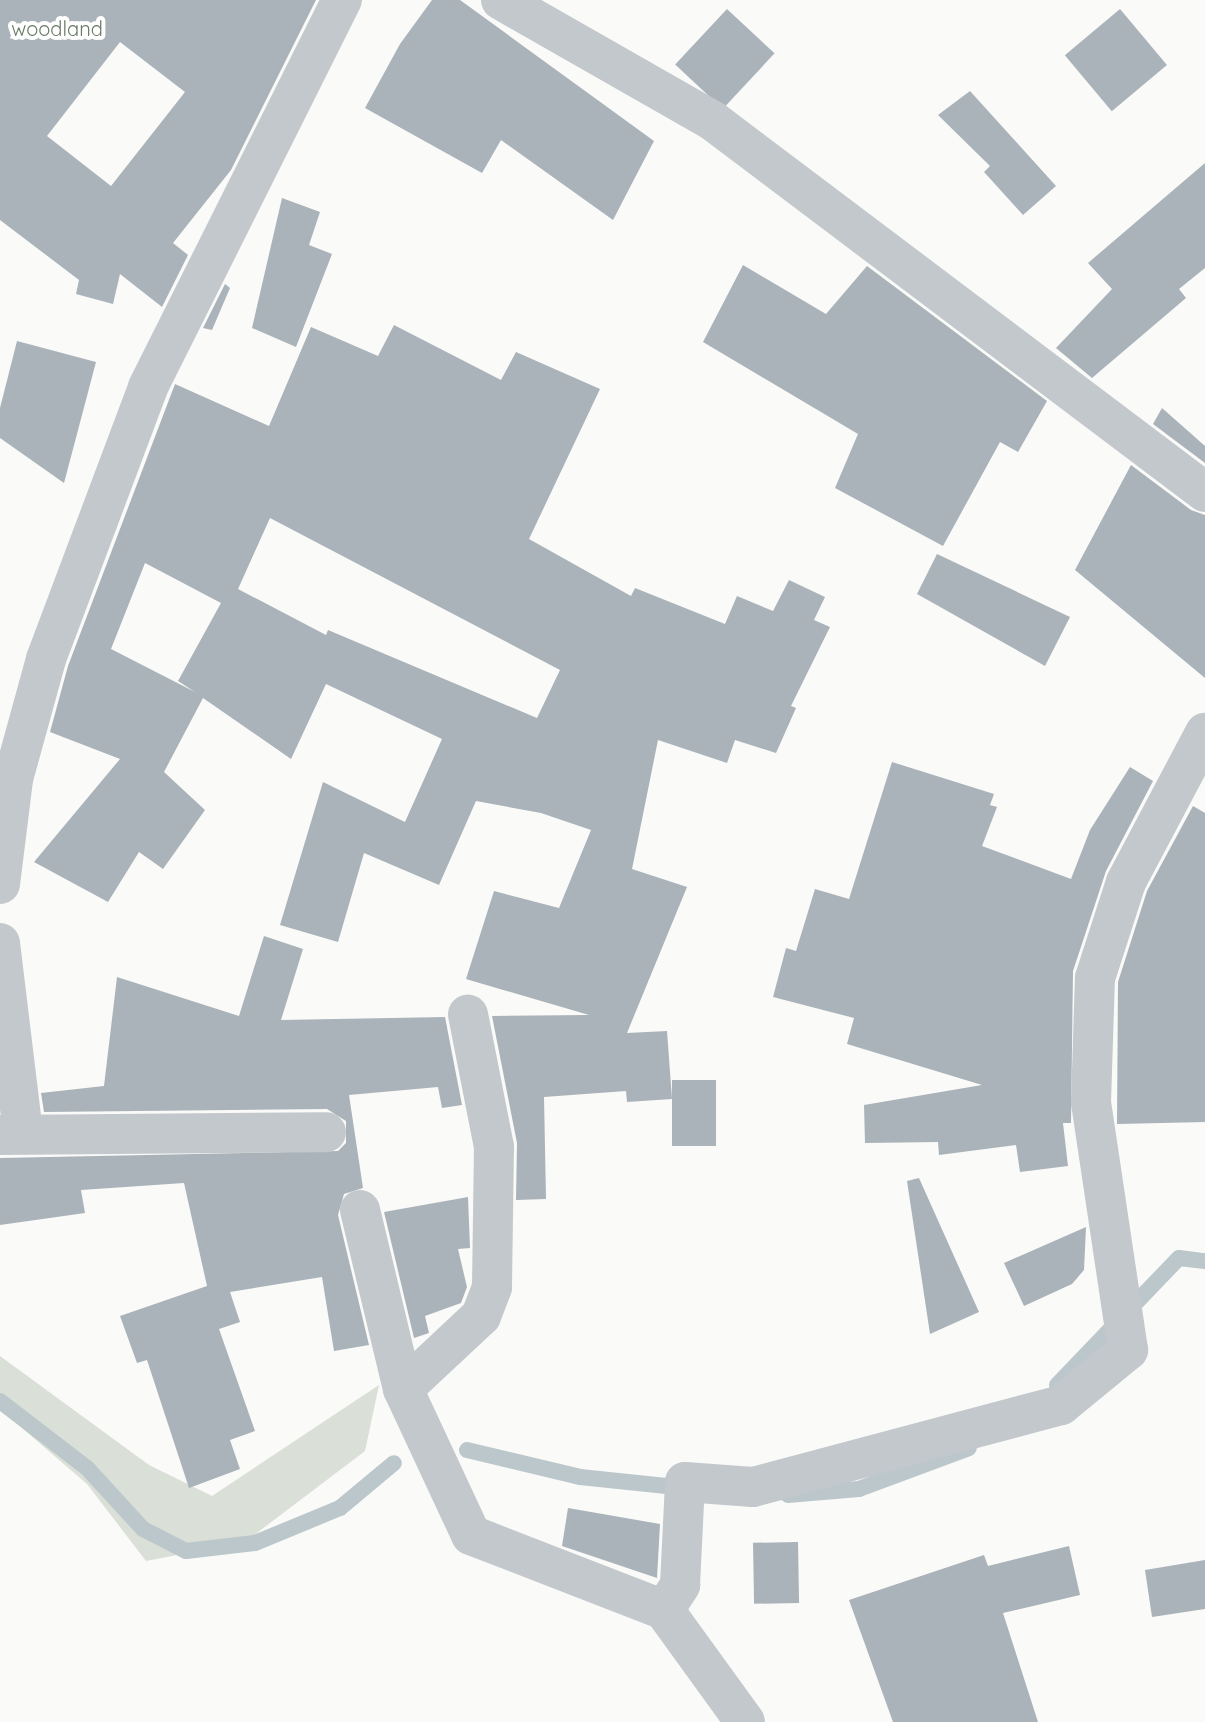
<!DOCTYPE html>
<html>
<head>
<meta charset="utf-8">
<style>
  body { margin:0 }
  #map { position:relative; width:1205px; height:1722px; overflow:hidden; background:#fafaf8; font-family:Quicksand,sans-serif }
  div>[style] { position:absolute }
  .green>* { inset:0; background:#dadfd7 }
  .stream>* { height:16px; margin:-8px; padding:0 8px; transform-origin:8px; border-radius:8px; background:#bbc7cb }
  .building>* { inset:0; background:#aab3b9; transform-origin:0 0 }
  .minor>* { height:40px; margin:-20px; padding:0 20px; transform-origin:20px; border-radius:20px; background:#c3c8cc }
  span { translate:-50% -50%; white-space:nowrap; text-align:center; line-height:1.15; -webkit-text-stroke:8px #fff; paint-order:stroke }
  .park-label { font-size:20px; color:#687a64 }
</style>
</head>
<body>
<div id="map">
  <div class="green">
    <i style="clip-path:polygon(0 1356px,149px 1465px,212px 1496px,379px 1385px,365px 1451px,245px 1542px,146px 1561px,87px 1484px,0 1409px)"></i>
  </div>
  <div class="stream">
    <i style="left:1057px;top:1385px;width:176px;rotate:-46.2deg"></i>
    <i style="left:1179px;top:1258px;width:26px;rotate:7deg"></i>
    <i style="left:0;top:1401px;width:110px;rotate:37.6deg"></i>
    <i style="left:87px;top:1468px;width:83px;rotate:47.4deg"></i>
    <i style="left:143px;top:1529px;width:48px;rotate:27.1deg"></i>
    <i style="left:186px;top:1551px;width:69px;rotate:-6.6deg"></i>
    <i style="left:255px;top:1543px;width:92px;rotate:-22.4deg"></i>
    <i style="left:340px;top:1508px;width:70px;rotate:-39.8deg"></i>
    <i style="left:467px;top:1450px;width:116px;rotate:13.4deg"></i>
    <i style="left:580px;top:1477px;width:106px;rotate:6deg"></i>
    <i style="left:788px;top:1495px;width:71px;rotate:-4.8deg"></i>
    <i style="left:859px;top:1489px;width:117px;rotate:-20.4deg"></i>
  </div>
  <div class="building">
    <i style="clip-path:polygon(evenodd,0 0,316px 0,231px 170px,173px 243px,188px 255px,162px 307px,120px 274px,113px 304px,76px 294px,79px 280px,0 220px,0 0,120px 42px,185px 92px,111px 186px,47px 136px,120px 42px)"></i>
    <i style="clip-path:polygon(432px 0,460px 0,654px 141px,613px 220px,501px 140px,482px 173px,365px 108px,400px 44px)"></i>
    <i style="left:727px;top:9px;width:65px;height:76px;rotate:43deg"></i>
    <i style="left:1120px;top:9px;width:73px;height:72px;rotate:50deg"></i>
    <i style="clip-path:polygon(970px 91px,1056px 186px,1023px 215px,984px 172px,990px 166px,938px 115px)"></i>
    <i style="clip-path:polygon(1205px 163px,1205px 268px,1179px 289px,1186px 298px,1092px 378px,1056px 348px,1112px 289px,1088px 263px)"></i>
    <i style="clip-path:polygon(282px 198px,320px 212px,309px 245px,332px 254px,296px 347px,252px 328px)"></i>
    <i style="clip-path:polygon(743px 265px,826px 314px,867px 266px,1047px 401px,1018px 452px,1000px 442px,943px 546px,835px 488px,858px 434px,703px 342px)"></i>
    <i style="clip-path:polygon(225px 284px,230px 288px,212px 330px,203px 328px)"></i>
    <i style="clip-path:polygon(evenodd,394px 325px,501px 380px,516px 352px,600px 389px,529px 539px,631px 596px,635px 588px,725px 624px,737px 596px,773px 611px,789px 580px,825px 597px,814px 620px,830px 627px,791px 706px,796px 708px,776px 753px,735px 740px,727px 763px,658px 740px,632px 869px,687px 887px,627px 1033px,667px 1031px,672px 1099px,627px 1102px,626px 1091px,544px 1097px,546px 1199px,516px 1200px,517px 1143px,492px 1016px,589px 1015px,466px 979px,494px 891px,559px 908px,591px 830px,541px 813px,476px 801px,439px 885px,364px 853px,338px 942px,280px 925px,323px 782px,405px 822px,442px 739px,326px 684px,291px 759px,203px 698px,164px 772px,205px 810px,163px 869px,139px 852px,108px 902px,34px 862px,120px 759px,50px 732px,68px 666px,175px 384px,269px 426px,311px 327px,378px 356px,394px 325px,270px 518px,560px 670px,537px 718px,328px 630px,326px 635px,238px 589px,270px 518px,394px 325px,145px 563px,221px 603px,178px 681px,195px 692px,111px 649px,145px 563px)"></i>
    <i style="clip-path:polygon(17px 341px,96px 362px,64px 483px,0 438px,0 408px)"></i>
    <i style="clip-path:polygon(1162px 408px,1205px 446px,1205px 463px,1153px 424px)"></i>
    <i style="clip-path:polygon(1131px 465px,1191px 510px,1205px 515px,1205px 678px,1075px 570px)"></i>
    <i style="clip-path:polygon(937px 554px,1070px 617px,1045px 666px,917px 594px)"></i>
    <i style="clip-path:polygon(892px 762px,994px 794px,990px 805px,997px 807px,982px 846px,1071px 879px,1090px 830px,1130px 767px,1153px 781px,1106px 871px,1073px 971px,1071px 1123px,1063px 1123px,1068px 1166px,1020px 1172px,1016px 1145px,939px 1155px,938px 1142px,865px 1143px,864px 1105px,982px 1085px,847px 1044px,854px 1018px,773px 997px,786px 948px,796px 951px,815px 889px,849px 899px)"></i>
    <i style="clip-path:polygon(1193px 806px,1205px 813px,1205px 1122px,1117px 1124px,1118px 982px,1147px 891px)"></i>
    <i style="clip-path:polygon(264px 936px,303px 949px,281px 1020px,445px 1017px,462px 1105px,442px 1108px,438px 1087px,349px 1095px,363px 1188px,344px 1194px,338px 1215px,369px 1345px,334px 1351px,322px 1277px,230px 1292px,240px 1322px,219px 1329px,255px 1431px,230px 1440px,240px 1469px,189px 1488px,147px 1360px,137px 1363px,120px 1316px,207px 1286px,184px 1183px,81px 1190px,85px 1213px,0 1225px,0 1158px,338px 1151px,346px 1143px,346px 1121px,327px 1109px,44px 1112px,41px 1093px,104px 1086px,117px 977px,239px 1016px)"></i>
    <i style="left:672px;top:1080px;width:44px;height:66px"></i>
    <i style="clip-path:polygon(919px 1178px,979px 1312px,930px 1334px,907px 1181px)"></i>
    <i style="clip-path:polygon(468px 1197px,470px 1248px,458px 1249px,467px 1287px,461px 1303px,425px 1316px,429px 1333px,414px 1338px,384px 1212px)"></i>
    <i style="clip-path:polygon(1086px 1227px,1084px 1270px,1072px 1284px,1024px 1306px,1004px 1263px)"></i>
    <i style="clip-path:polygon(568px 1508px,660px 1524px,657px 1578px,562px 1546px)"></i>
    <i style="left:798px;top:1542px;width:61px;height:45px;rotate:89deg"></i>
    <i style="clip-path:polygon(1069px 1546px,1080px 1595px,1003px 1613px,1038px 1722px,893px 1722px,849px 1600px,984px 1555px,988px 1566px)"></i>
    <i style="clip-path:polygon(1205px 1560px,1205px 1609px,1152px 1617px,1145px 1570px)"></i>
  </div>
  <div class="minor">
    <i style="left:501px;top:0;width:244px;rotate:29.7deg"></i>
    <i style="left:713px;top:121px;width:616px;rotate:37.02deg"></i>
    <i style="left:0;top:884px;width:106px;rotate:-82.9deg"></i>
    <i style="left:13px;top:779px;width:124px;rotate:-74.6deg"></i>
    <i style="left:46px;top:659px;width:290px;rotate:-69.4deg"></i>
    <i style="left:148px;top:387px;width:433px;rotate:-63.4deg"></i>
    <i style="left:0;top:943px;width:190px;rotate:83.1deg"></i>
    <i style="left:0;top:1135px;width:326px;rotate:-0.5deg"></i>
    <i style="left:360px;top:1210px;width:184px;rotate:76.5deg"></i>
    <i style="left:403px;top:1389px;width:161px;rotate:65deg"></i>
    <i style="left:471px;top:1535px;width:207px;rotate:21.2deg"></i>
    <i style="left:664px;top:1610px;width:138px;rotate:54.1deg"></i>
    <i style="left:403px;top:1389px;width:107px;rotate:-43.1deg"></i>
    <i style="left:481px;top:1316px;width:31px;rotate:-69deg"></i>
    <i style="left:492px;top:1287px;width:140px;rotate:-89.2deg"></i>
    <i style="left:494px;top:1147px;width:135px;rotate:-101.1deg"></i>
    <i style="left:664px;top:1610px;width:30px;rotate:-57deg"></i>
    <i style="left:680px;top:1585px;width:103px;rotate:-87.2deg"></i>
    <i style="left:685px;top:1482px;width:68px;rotate:4.2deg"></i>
    <i style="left:753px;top:1487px;width:319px;rotate:-14.9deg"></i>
    <i style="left:1061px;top:1405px;width:87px;rotate:-39.4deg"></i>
    <i style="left:1128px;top:1350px;width:250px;rotate:-98.5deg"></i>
    <i style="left:1091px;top:1103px;width:125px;rotate:-88.2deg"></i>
    <i style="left:1095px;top:978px;width:101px;rotate:-72.1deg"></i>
    <i style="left:1126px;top:882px;width:169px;rotate:-62.1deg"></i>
  </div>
  <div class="park-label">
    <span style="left:57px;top:28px">woodland</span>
  </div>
</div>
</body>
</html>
